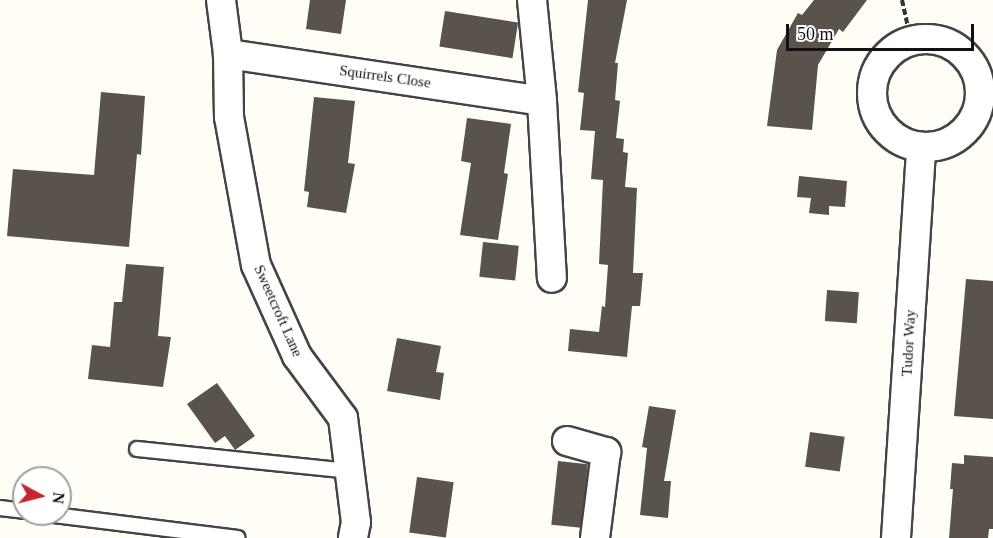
<!DOCTYPE html>
<html>
<head>
<meta charset="utf-8">
<style>
  body { margin:0 }
  #map { position:relative; width:993px; height:538px; overflow:hidden; background:#fffdf5; font-family:Georgia,serif }
  div>[style] { position:absolute }
  .building>* { inset:0; background:#5a524d; transform-origin:0 0 }
  .path>* { height:4px; margin-top:-2px; transform-origin:0; background:repeating-linear-gradient(90deg,#333 0 6px,transparent 0 9px) }
  .roads { filter:drop-shadow(2px 0 #444) drop-shadow(-2px 0 #444) drop-shadow(0 2px #444) drop-shadow(0 -2px #444) }
  .service>* { height:14px; margin:-7px; padding:0 7px; transform-origin:7px; border-radius:7px; background:#fff }
  .minor>* { height:28px; margin:-14px; padding:0 14px; transform-origin:14px; border-radius:14px; background:#fff }
  .minor>.ring { margin:-14px; padding:0; box-sizing:content-box; background:none; border:28px solid #fff; border-radius:50% }
  span { translate:-50% -50%; white-space:nowrap; text-align:center; line-height:1.15; -webkit-text-stroke:6px #fff; paint-order:stroke }
  .street-label { font-size:15px; color:#111 }
  .north { position:absolute; left:12px; top:466px; width:60px; height:60px; box-sizing:border-box; background:#fff; border:2px solid #a0a0a0; border-radius:50%; rotate:97deg; font-size:16px; font-weight:700; line-height:24px; text-align:center; color:#111 }
  .north::after { content:''; display:block; margin:auto; width:21px; height:27px; background:#c4262e; clip-path:polygon(50% 0,100% 100%,50% 72%,0 100%) }
  .scale { position:absolute; left:786px; top:24px; width:188px; height:27px; box-sizing:border-box; border:3px solid #111; border-top:0; padding-left:8px; font-size:18px; line-height:21px; white-space:nowrap; color:#111; -webkit-text-stroke:4px #fff; paint-order:stroke }
</style>
</head>
<body>
<div id="map">
  <div class="building">
    <i style="clip-path:polygon(310px 0,346px 0,341px 34px,306px 29px)"></i>
    <i style="clip-path:polygon(588px 0,627px 0,615px 63px,618px 63px,615px 100px,620px 101px,616px 138px,624px 139px,623px 152px,628px 153px,625px 187px,637px 188px,633px 273px,643px 273px,640px 306px,632px 306px,627px 357px,568px 351px,570px 329px,599px 332px,602px 306px,605px 307px,608px 265px,599px 264px,603px 180px,591px 179px,595px 131px,580px 130px,584px 93px,578px 92px)"></i>
    <i style="clip-path:polygon(814px 0,867px 0,843px 32px,839px 29px,818px 65px,812px 130px,767px 126px,777px 50px,798px 13px,802px 15px)"></i>
    <i style="left:445px;top:11px;width:74px;height:36px;rotate:9deg"></i>
    <i style="clip-path:polygon(101px 92px,145px 96px,141px 155px,137px 154px,129px 247px,7px 236px,13px 169px,94px 175px)"></i>
    <i style="clip-path:polygon(314px 97px,355px 101px,348px 163px,355px 164px,346px 213px,307px 207px,309px 192px,304px 191px)"></i>
    <i style="clip-path:polygon(467px 118px,511px 124px,504px 173px,508px 174px,498px 240px,460px 235px,471px 163px,461px 161px)"></i>
    <i style="clip-path:polygon(799px 176px,847px 181px,845px 207px,829px 206px,829px 215px,809px 213px,811px 198px,797px 197px)"></i>
    <i style="left:483px;top:242px;width:36px;height:35px;rotate:6deg"></i>
    <i style="clip-path:polygon(126px 264px,164px 267px,158px 336px,171px 337px,163px 387px,88px 379px,92px 345px,110px 347px,114px 302px,122px 302px)"></i>
    <i style="clip-path:polygon(966px 279px,993px 281px,993px 419px,954px 416px)"></i>
    <i style="left:827px;top:290px;width:32px;height:31px;rotate:4deg"></i>
    <i style="clip-path:polygon(397px 338px,441px 346px,436px 372px,444px 373px,440px 400px,387px 391px)"></i>
    <i style="clip-path:polygon(217px 383px,255px 436px,235px 450px,225px 436px,215px 443px,187px 404px)"></i>
    <i style="clip-path:polygon(649px 406px,676px 410px,664px 481px,671px 481px,668px 518px,640px 515px,647px 448px,642px 447px)"></i>
    <i style="left:810px;top:432px;width:35px;height:35px;rotate:8deg"></i>
    <i style="clip-path:polygon(964px 455px,993px 457px,993px 529px,989px 529px,988px 538px,949px 538px,953px 489px,950px 489px,952px 463px,964px 464px)"></i>
    <i style="left:558px;top:461px;width:30px;height:64px;rotate:6deg"></i>
    <i style="left:417px;top:477px;width:37px;height:56px;rotate:8deg"></i>
  </div>
  <div class="path">
    <i style="left:902px;top:0;width:42px;rotate:77.6deg"></i>
  </div>
  <div class="roads">
    <div class="service">
      <i style="left:137px;top:449px;width:213px;rotate:5.9deg"></i>
      <i style="left:0;top:508px;width:24px;rotate:7deg"></i>
      <i style="left:46px;top:514px;width:193px;rotate:7.1deg"></i>
    </div>
    <div class="minor">
      <i style="left:221px;top:0;width:54px;rotate:82.6deg"></i>
      <i style="left:228px;top:54px;width:63px;rotate:89.1deg"></i>
      <i style="left:229px;top:117px;width:150px;rotate:79.7deg"></i>
      <i style="left:256px;top:265px;width:100px;rotate:65.7deg"></i>
      <i style="left:297px;top:356px;width:77px;rotate:53.4deg"></i>
      <i style="left:343px;top:418px;width:105px;rotate:82.9deg"></i>
      <i style="left:356px;top:522px;width:16px;rotate:101deg"></i>
      <i style="left:532px;top:0;width:101px;rotate:84.3deg"></i>
      <i style="left:542px;top:101px;width:177px;rotate:86.8deg"></i>
      <i class="ring" style="left:872px;top:39px;width:80px;height:80px"></i>
      <i style="left:228px;top:54px;width:317px;rotate:8.5deg"></i>
      <i style="left:567px;top:441px;width:41px;rotate:15.8deg"></i>
      <i style="left:606px;top:452px;width:87px;rotate:97.3deg"></i>
      <i style="left:896px;top:538px;width:392px;rotate:-86.3deg"></i>
    </div>
  </div>
  <div class="street-label">
    <span style="left:385px;top:77px;rotate:8deg">Squirrels Close</span>
    <span style="left:278px;top:311px;rotate:66deg">Sweetcroft Lane</span>
    <span style="left:909px;top:343px;rotate:-87deg">Tudor Way</span>
  </div>
  <div class="north">N</div>
  <div class="scale">50 m</div>
</div>
</body>
</html>
